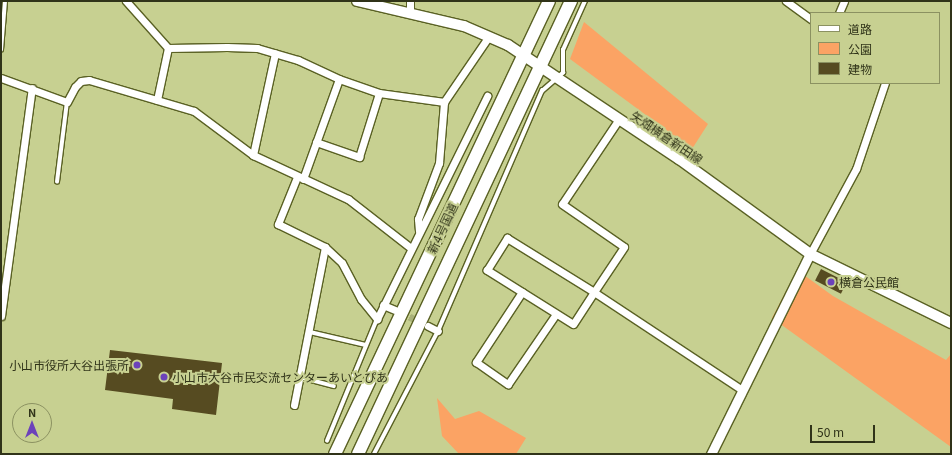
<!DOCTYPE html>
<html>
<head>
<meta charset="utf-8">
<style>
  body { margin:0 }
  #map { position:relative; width:952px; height:455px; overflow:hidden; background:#c7d091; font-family:Georgia,"Noto Sans JP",serif }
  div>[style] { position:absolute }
  .green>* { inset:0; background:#fba364 }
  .building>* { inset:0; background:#564b21; transform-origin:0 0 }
  .minor-tunnel>* { height:7px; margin-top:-3.5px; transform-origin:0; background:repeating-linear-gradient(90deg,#a9b179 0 7px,transparent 0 10.5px) }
  .roads { filter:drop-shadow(1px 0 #5a6124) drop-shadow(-1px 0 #5a6124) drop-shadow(0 1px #5a6124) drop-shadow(0 -1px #5a6124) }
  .service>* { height:3.5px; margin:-1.75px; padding:0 1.75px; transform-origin:1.75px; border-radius:1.75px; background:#fff }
  .minor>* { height:7px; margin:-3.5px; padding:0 3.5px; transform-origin:3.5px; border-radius:3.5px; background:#fff }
  .tertiary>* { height:9px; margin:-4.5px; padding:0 4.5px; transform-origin:4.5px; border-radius:4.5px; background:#fff }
  .secondary>* { height:10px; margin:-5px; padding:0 5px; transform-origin:5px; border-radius:5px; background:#fff }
  .trunk>* { height:12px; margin:-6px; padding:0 6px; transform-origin:6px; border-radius:6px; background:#fff }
  .dots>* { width:11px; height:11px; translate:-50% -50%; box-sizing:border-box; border:2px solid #c7d091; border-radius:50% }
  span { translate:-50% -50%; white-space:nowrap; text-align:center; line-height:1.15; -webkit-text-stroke:4px #c7d091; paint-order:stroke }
  .street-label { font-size:12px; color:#303319 }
  .poi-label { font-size:12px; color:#303319 }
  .left { translate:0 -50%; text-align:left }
  .right { translate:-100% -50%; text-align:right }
  .frame { position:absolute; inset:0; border:2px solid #303319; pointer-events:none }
  .legend { position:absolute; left:810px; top:12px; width:130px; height:72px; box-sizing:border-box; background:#c7d091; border:1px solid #8b9161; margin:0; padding:5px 7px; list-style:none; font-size:12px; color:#303319 }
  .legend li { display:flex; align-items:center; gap:8px; height:20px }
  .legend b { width:20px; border:1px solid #8b9161 }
  .north { position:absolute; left:12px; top:403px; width:40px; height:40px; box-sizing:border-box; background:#c7d091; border:1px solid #8b9161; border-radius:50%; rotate:0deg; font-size:11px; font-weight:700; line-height:16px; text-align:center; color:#303319 }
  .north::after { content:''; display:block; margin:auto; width:14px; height:18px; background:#6c42ba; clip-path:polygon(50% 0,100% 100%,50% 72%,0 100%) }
  .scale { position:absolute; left:810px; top:425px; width:65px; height:18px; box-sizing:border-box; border:2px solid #303319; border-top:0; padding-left:5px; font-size:12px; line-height:14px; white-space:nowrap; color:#303319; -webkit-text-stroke:3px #c7d091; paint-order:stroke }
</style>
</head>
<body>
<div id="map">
  <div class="green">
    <i style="clip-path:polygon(584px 22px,708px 124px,692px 149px,570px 59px)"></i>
    <i style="clip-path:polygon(797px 270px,833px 296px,946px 360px,951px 354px,951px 447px,772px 318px)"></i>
    <i style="clip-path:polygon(437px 398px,455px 419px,479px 411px,526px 438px,516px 454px,459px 454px,442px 436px)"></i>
  </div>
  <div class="building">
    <i style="left:821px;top:269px;width:29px;height:13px;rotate:27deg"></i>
    <i style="clip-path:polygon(110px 350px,222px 363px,216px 415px,172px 409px,173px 399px,105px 390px)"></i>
  </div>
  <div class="minor-tunnel">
    <i style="left:400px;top:312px;width:25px;rotate:26deg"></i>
  </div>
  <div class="roads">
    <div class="service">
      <i style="left:1px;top:50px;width:49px;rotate:-85.3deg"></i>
      <i style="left:57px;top:182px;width:81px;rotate:-82.9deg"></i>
      <i style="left:310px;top:332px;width:57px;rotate:13.1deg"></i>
      <i style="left:300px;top:377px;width:35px;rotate:15deg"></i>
      <i style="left:327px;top:441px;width:132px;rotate:-67.7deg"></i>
      <i style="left:374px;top:454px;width:139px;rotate:-62.5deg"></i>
      <i style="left:438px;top:331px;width:262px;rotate:-66.6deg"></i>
      <i style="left:542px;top:91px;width:28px;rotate:-41deg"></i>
      <i style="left:563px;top:73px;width:23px;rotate:-90deg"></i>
      <i style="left:563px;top:50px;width:54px;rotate:-65.8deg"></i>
    </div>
    <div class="minor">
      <i style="left:126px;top:1px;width:63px;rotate:48.2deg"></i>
      <i style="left:786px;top:1px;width:31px;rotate:36deg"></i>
      <i style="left:410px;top:13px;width:12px;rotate:-90deg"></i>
      <i style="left:839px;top:13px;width:13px;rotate:-67deg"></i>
      <i style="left:1px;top:78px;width:70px;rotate:20deg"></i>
      <i style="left:67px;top:102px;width:17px;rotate:-62deg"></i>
      <i style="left:75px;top:87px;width:8px;rotate:-45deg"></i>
      <i style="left:81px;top:81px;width:8px;rotate:-7deg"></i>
      <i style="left:89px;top:80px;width:109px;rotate:16.4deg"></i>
      <i style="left:194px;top:111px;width:74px;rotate:36.7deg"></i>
      <i style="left:253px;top:155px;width:105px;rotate:24.9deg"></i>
      <i style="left:348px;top:199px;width:80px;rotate:37.9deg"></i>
      <i style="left:157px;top:100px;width:53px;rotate:-78.1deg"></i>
      <i style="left:168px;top:48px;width:59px;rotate:-1deg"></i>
      <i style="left:227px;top:47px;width:30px;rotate:2deg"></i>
      <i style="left:257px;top:48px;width:43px;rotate:16.3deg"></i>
      <i style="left:298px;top:60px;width:45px;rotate:24.9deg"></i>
      <i style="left:339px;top:79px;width:42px;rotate:19.3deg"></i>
      <i style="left:379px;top:93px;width:66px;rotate:7.9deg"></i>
      <i style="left:619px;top:119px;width:102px;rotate:123.8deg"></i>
      <i style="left:562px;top:204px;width:75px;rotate:34.7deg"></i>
      <i style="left:624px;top:247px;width:54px;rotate:123.7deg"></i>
      <i style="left:594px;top:292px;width:38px;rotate:123deg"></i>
      <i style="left:573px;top:324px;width:102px;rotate:-147.9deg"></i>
      <i style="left:487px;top:270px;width:38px;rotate:-58deg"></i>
      <i style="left:507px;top:238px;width:102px;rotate:31.8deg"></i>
      <i style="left:594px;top:292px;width:178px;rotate:33.5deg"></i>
      <i style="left:316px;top:142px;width:46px;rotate:19.2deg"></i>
      <i style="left:359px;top:157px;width:67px;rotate:-72.6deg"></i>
      <i style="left:253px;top:155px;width:104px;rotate:-77.8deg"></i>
      <i style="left:297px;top:177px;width:51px;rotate:112deg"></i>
      <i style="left:278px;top:224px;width:52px;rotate:26.1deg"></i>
      <i style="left:325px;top:247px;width:23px;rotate:43deg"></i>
      <i style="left:342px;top:263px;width:41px;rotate:62.2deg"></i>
      <i style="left:361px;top:299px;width:26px;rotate:51deg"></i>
      <i style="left:377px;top:319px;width:249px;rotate:-63.7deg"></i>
      <i style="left:303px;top:179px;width:106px;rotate:-70.2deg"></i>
      <i style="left:419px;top:231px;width:12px;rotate:-95deg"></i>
      <i style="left:418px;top:219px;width:60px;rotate:-69.4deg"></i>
      <i style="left:439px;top:163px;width:61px;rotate:-85.3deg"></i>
      <i style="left:444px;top:102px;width:80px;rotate:-55.7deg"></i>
      <i style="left:810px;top:254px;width:97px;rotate:-61.6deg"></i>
      <i style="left:856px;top:169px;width:91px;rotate:-71.4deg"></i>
      <i style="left:522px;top:292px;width:84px;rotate:123.3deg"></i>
      <i style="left:476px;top:362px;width:39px;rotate:35deg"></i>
      <i style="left:508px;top:384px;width:85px;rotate:-55.6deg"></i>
      <i style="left:383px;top:305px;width:13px;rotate:23deg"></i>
      <i style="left:1px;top:316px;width:230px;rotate:-82.3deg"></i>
      <i style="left:428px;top:326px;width:11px;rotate:27deg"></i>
      <i style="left:294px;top:405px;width:161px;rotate:-78.9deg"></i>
    </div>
    <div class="tertiary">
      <i style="left:711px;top:454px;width:223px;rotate:-63.7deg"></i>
    </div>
    <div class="secondary">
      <i style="left:357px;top:1px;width:110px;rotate:13.2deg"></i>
      <i style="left:464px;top:26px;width:48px;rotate:23.4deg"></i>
      <i style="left:508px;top:45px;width:206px;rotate:33.7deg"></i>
      <i style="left:679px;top:159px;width:162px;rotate:35.9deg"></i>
      <i style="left:810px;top:254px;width:157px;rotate:26.1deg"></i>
    </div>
    <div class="trunk">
      <i style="left:335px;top:454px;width:501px;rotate:-64.71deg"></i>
      <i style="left:358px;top:454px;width:501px;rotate:-64.82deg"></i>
    </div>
  </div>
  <div class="dots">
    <i style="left:831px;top:282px;background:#6c42ba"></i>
    <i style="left:137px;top:365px;background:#6c42ba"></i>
    <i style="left:164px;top:377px;background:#6c42ba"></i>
  </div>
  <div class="street-label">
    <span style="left:667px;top:137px;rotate:34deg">矢畑横倉新田線</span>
    <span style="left:442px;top:228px;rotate:-65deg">新4号国道</span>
  </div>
  <div class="poi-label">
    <span class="left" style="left:839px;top:282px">横倉公民館</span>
    <span class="right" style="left:129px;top:365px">小山市役所大谷出張所</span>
    <span class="left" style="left:172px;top:377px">小山市大谷市民交流センターあいとぴあ</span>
  </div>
  <div class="frame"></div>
  <ul class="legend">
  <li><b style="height:5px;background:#fff"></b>道路</li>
  <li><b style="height:11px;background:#fba364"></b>公園</li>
  <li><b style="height:11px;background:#564b21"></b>建物</li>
  </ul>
  <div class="north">N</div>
  <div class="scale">50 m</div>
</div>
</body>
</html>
